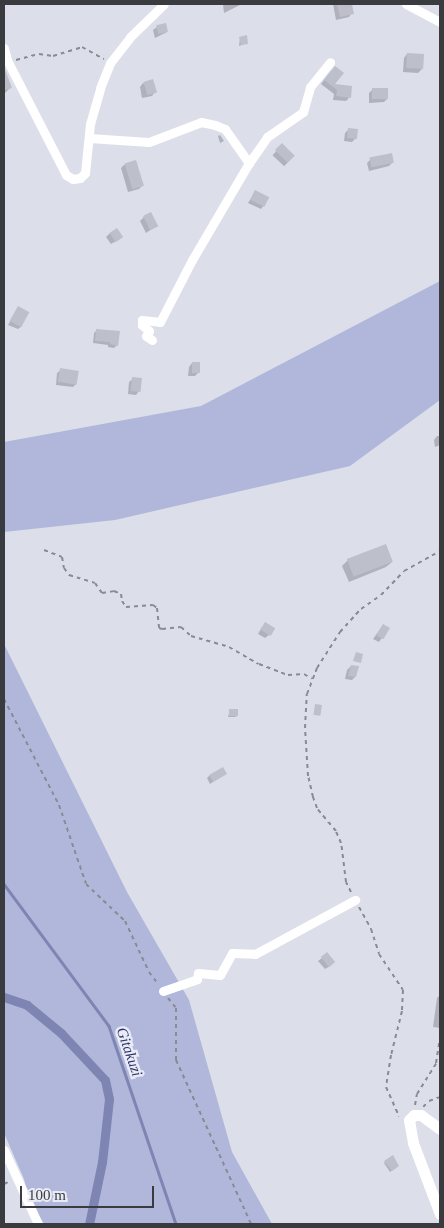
<!DOCTYPE html>
<html>
<head>
<meta charset="utf-8">
<style>
  body { margin:0 }
  #map { position:relative; width:444px; height:1228px; overflow:hidden; background:#dcdee9; font-family:"Times New Roman",serif }
  div>[style] { position:absolute }
  .green>* { inset:0; background:#b0b7db }
  .shadow>* { inset:0; background:#0003; transform-origin:0 0 }
  .stream>* { height:2.5px; margin:-1.25px; padding:0 1.25px; transform-origin:1.25px; border-radius:1.25px; background:#7e85b2 }
  .canal>* { height:9px; margin:-4.5px; padding:0 4.5px; transform-origin:4.5px; border-radius:4.5px; background:#7e85b2 }
  .building>* { inset:0; background:#bdbfca; transform-origin:0 0 }
  .path>* { height:2px; margin-top:-1px; transform-origin:0; background:repeating-linear-gradient(90deg,#898b92 0 4px,transparent 0 8px) }
  .minor>* { height:9px; margin:-4.5px; padding:0 4.5px; transform-origin:4.5px; border-radius:4.5px; background:#fff }
  .secondary>* { height:11px; margin:-5.5px; padding:0 5.5px; transform-origin:5.5px; border-radius:5.5px; background:#fff }
  span { translate:-50% -50%; white-space:nowrap; text-align:center; line-height:1.15; -webkit-text-stroke:5px #e9ebf6; paint-order:stroke }
  .water-label { font-size:15px; color:#2f336c; font-style:italic }
  .frame { position:absolute; inset:0; border:5px solid #3a3b3f; pointer-events:none }
  .scale { position:absolute; left:20px; top:1186px; width:134px; height:22px; box-sizing:border-box; border:2px solid #3a3b3f; border-top:0; padding-left:6px; font-size:15px; line-height:18px; white-space:nowrap; color:#3a3b3f; -webkit-text-stroke:4px #e9ebf6; paint-order:stroke }
</style>
</head>
<body>
<div id="map">
  <div class="green">
    <i style="clip-path:polygon(440px 281px,440px 400px,350px 466px,115px 520px,4px 532px,4px 442px,201px 406px)"></i>
    <i style="clip-path:polygon(4px 644px,127px 892px,189px 1000px,232px 1152px,272px 1224px,44px 1224px,29px 1199px,24px 1179px,4px 1133px)"></i>
  </div>
  <div class="shadow">
    <i style="clip-path:polygon(223px 4px,240px 4px,240px 5px,224px 13px)"></i>
    <i style="clip-path:polygon(333px 4px,350px 4px,352px 13px,349px 17px,336px 20px)"></i>
    <i style="clip-path:polygon(157px 27px,167px 32px,155px 38px,153px 30px)"></i>
    <i style="clip-path:polygon(240px 38px,247px 43px,239px 46px)"></i>
    <i style="clip-path:polygon(407px 54px,422px 69px,418px 73px,403px 72px,404px 58px)"></i>
    <i style="clip-path:polygon(4px 71px,10px 88px,4px 94px)"></i>
    <i style="clip-path:polygon(331px 71px,333px 85px,349px 98px,346px 101px,333px 100px,334px 94px,321px 84px)"></i>
    <i style="clip-path:polygon(143px 83px,155px 92px,152px 96px,142px 98px,140px 87px)"></i>
    <i style="clip-path:polygon(373px 89px,387px 99px,384px 102px,369px 103px,369px 93px)"></i>
    <i style="clip-path:polygon(349px 129px,356px 138px,352px 142px,344px 141px,345px 133px)"></i>
    <i style="clip-path:polygon(220px 135px,224px 141px,220px 143px,218px 136px)"></i>
    <i style="left:282px;top:145px;width:16px;height:14px;rotate:43deg"></i>
    <i style="clip-path:polygon(371px 159px,393px 162px,389px 166px,369px 171px,367px 163px)"></i>
    <i style="clip-path:polygon(135px 161px,143px 185px,139px 189px,128px 192px,121px 168px,124px 165px)"></i>
    <i style="clip-path:polygon(255px 192px,264px 205px,261px 209px,248px 203px)"></i>
    <i style="clip-path:polygon(144px 217px,156px 226px,146px 233px,140px 221px)"></i>
    <i style="clip-path:polygon(110px 233px,118px 240px,111px 244px,106px 237px)"></i>
    <i style="clip-path:polygon(18px 308px,22px 326px,18px 329px,8px 325px)"></i>
    <i style="clip-path:polygon(97px 330px,117px 345px,114px 348px,108px 347px,108px 345px,93px 343px,94px 333px)"></i>
    <i style="clip-path:polygon(192px 363px,198px 373px,195px 376px,188px 376px,189px 367px)"></i>
    <i style="clip-path:polygon(61px 370px,76px 384px,73px 387px,56px 385px,57px 373px)"></i>
    <i style="clip-path:polygon(133px 379px,139px 391px,136px 395px,128px 394px,129px 382px)"></i>
    <i style="clip-path:polygon(437px 436px,440px 436px,440px 445px,435px 447px,434px 440px)"></i>
    <i style="clip-path:polygon(348px 560px,392px 562px,386px 567px,349px 582px,342px 566px)"></i>
    <i style="clip-path:polygon(383px 625px,382px 638px,379px 642px,373px 639px)"></i>
    <i style="clip-path:polygon(262px 627px,269px 635px,265px 638px,258px 634px)"></i>
    <i style="clip-path:polygon(351px 666px,355px 677px,352px 680px,345px 679px,347px 670px)"></i>
    <i style="clip-path:polygon(230px 710px,237px 716px,235px 717px,228px 717px)"></i>
    <i style="clip-path:polygon(225px 774px,210px 784px,207px 778px,210px 775px)"></i>
    <i style="clip-path:polygon(322px 958px,330px 966px,325px 969px,318px 961px)"></i>
    <i style="clip-path:polygon(440px 995px,440px 1028px,433px 1027px,437px 998px)"></i>
    <i style="clip-path:polygon(385px 1162px,396px 1168px,390px 1172px,384px 1163px)"></i>
  </div>
  <div class="stream">
    <i style="left:4px;top:884px;width:177px;rotate:53.5deg"></i>
    <i style="left:109px;top:1026px;width:209px;rotate:71.3deg"></i>
  </div>
  <div class="canal">
    <i style="left:4px;top:997px;width:24px;rotate:19deg"></i>
    <i style="left:27px;top:1005px;width:44px;rotate:39.5deg"></i>
    <i style="left:61px;top:1033px;width:64px;rotate:46.9deg"></i>
    <i style="left:105px;top:1080px;width:19px;rotate:78deg"></i>
    <i style="left:109px;top:1099px;width:63px;rotate:96.3deg"></i>
    <i style="left:102px;top:1162px;width:63px;rotate:101.8deg"></i>
  </div>
  <div class="building">
    <i style="clip-path:polygon(337px 4px,352px 4px,354px 14px,340px 17px)"></i>
    <i style="left:166px;top:23px;width:9px;height:10px;rotate:77deg"></i>
    <i style="clip-path:polygon(247px 35px,248px 44px,241px 45px,239px 37px)"></i>
    <i style="left:407px;top:53px;width:17px;height:15px;rotate:3deg"></i>
    <i style="clip-path:polygon(335px 66px,344px 73px,335px 84px,352px 86px,351px 98px,336px 96px,337px 90px,324px 80px)"></i>
    <i style="clip-path:polygon(4px 67px,12px 88px,4px 90px)"></i>
    <i style="left:153px;top:79px;width:14px;height:10px;rotate:73deg"></i>
    <i style="left:372px;top:88px;width:16px;height:11px"></i>
    <i style="left:348px;top:128px;width:10px;height:10px;rotate:6deg"></i>
    <i style="left:282px;top:143px;width:18px;height:10px;rotate:45deg"></i>
    <i style="left:392px;top:153px;width:10px;height:23px;rotate:79deg"></i>
    <i style="left:136px;top:160px;width:27px;height:12px;rotate:73deg"></i>
    <i style="left:255px;top:190px;width:16px;height:11px;rotate:27deg"></i>
    <i style="left:151px;top:212px;width:16px;height:9px;rotate:63deg"></i>
    <i style="left:117px;top:228px;width:11px;height:9px;rotate:56deg"></i>
    <i style="left:18px;top:306px;width:13px;height:17px;rotate:29deg"></i>
    <i style="clip-path:polygon(96px 329px,120px 331px,118px 346px,110px 344px,110px 342px,95px 341px)"></i>
    <i style="left:192px;top:362px;width:8px;height:11px"></i>
    <i style="left:60px;top:368px;width:19px;height:14px;rotate:9deg"></i>
    <i style="left:132px;top:377px;width:10px;height:14px;rotate:6deg"></i>
    <i style="left:386px;top:544px;width:19px;height:42px;rotate:69deg"></i>
    <i style="left:265px;top:622px;width:12px;height:9px;rotate:31deg"></i>
    <i style="left:383px;top:624px;width:8px;height:13px;rotate:30deg"></i>
    <i style="clip-path:polygon(356px 652px,363px 654px,361px 663px,353px 661px)"></i>
    <i style="clip-path:polygon(351px 665px,359px 666px,356px 677px,348px 676px)"></i>
    <i style="left:315px;top:704px;width:7px;height:11px;rotate:8deg"></i>
    <i style="left:229px;top:709px;width:9px;height:7px"></i>
    <i style="left:223px;top:767px;width:8px;height:16px;rotate:60deg"></i>
    <i style="left:327px;top:952px;width:13px;height:8px;rotate:51deg"></i>
    <i style="clip-path:polygon(393px 1155px,399px 1166px,392px 1171px,384px 1161px)"></i>
  </div>
  <div class="path">
    <i style="left:16px;top:60px;width:24px;rotate:-15deg"></i>
    <i style="left:39px;top:54px;width:14px;rotate:8deg"></i>
    <i style="left:53px;top:56px;width:30px;rotate:-17deg"></i>
    <i style="left:82px;top:47px;width:25px;rotate:29deg"></i>
    <i style="left:44px;top:550px;width:19px;rotate:21deg"></i>
    <i style="left:62px;top:557px;width:11px;rotate:80deg"></i>
    <i style="left:64px;top:568px;width:9px;rotate:54deg"></i>
    <i style="left:69px;top:575px;width:27px;rotate:17deg"></i>
    <i style="left:95px;top:583px;width:12px;rotate:55deg"></i>
    <i style="left:102px;top:593px;width:12px;rotate:-9deg"></i>
    <i style="left:114px;top:591px;width:8px;rotate:23deg"></i>
    <i style="left:121px;top:594px;width:7px;rotate:82deg"></i>
    <i style="left:122px;top:601px;width:7px;rotate:56deg"></i>
    <i style="left:126px;top:607px;width:27px;rotate:-4deg"></i>
    <i style="left:153px;top:605px;width:5px;rotate:37deg"></i>
    <i style="left:157px;top:608px;width:20px;rotate:84deg"></i>
    <i style="left:159px;top:628px;width:3px;rotate:18deg"></i>
    <i style="left:162px;top:629px;width:19px;rotate:-6deg"></i>
    <i style="left:181px;top:627px;width:13px;rotate:42deg"></i>
    <i style="left:191px;top:636px;width:40px;rotate:16deg"></i>
    <i style="left:229px;top:647px;width:34px;rotate:30deg"></i>
    <i style="left:259px;top:664px;width:31px;rotate:21deg"></i>
    <i style="left:288px;top:675px;width:16px;rotate:-4deg"></i>
    <i style="left:304px;top:674px;width:9px;rotate:32deg"></i>
    <i style="left:4px;top:699px;width:119px;rotate:62.6deg"></i>
    <i style="left:59px;top:805px;width:83px;rotate:71.1deg"></i>
    <i style="left:86px;top:884px;width:54px;rotate:43.5deg"></i>
    <i style="left:125px;top:921px;width:56px;rotate:64.8deg"></i>
    <i style="left:149px;top:972px;width:15px;rotate:53deg"></i>
    <i style="left:351px;top:892px;width:11px;rotate:-117deg"></i>
    <i style="left:346px;top:882px;width:39px;rotate:-97deg"></i>
    <i style="left:341px;top:843px;width:13px;rotate:-113deg"></i>
    <i style="left:336px;top:831px;width:30px;rotate:-130deg"></i>
    <i style="left:317px;top:808px;width:12px;rotate:-110deg"></i>
    <i style="left:313px;top:797px;width:22px;rotate:-103deg"></i>
    <i style="left:308px;top:776px;width:48px;rotate:-93.6deg"></i>
    <i style="left:305px;top:728px;width:34px;rotate:-87deg"></i>
    <i style="left:307px;top:694px;width:28px;rotate:-69deg"></i>
    <i style="left:317px;top:668px;width:43px;rotate:-57.4deg"></i>
    <i style="left:340px;top:632px;width:31px;rotate:-48deg"></i>
    <i style="left:361px;top:609px;width:24px;rotate:-35deg"></i>
    <i style="left:381px;top:595px;width:33px;rotate:-46deg"></i>
    <i style="left:404px;top:571px;width:41px;rotate:-29.1deg"></i>
    <i style="left:359px;top:907px;width:25px;rotate:61deg"></i>
    <i style="left:371px;top:929px;width:26px;rotate:72deg"></i>
    <i style="left:379px;top:954px;width:43px;rotate:56.3deg"></i>
    <i style="left:403px;top:990px;width:21px;rotate:93deg"></i>
    <i style="left:402px;top:1011px;width:45px;rotate:104deg"></i>
    <i style="left:391px;top:1055px;width:32px;rotate:99deg"></i>
    <i style="left:386px;top:1087px;width:32px;rotate:66deg"></i>
    <i style="left:168px;top:998px;width:13px;rotate:51deg"></i>
    <i style="left:176px;top:1008px;width:52px;rotate:90deg"></i>
    <i style="left:176px;top:1060px;width:180px;rotate:65.4deg"></i>
    <i style="left:415px;top:1105px;width:11px;rotate:-80deg"></i>
    <i style="left:417px;top:1094px;width:36px;rotate:-58deg"></i>
    <i style="left:436px;top:1063px;width:25px;rotate:-81deg"></i>
    <i style="left:423px;top:1107px;width:8px;rotate:-45deg"></i>
    <i style="left:429px;top:1101px;width:12px;rotate:-20deg"></i>
    <i style="left:4px;top:1184px;width:7px;rotate:-27deg"></i>
  </div>
  <div class="minor">
    <i style="left:406px;top:4px;width:38px;rotate:28deg"></i>
    <i style="left:4px;top:48px;width:12px;rotate:76deg"></i>
    <i style="left:7px;top:60px;width:129px;rotate:62.8deg"></i>
    <i style="left:66px;top:175px;width:8px;rotate:30deg"></i>
    <i style="left:73px;top:179px;width:7px;rotate:-8deg"></i>
    <i style="left:80px;top:178px;width:7px;rotate:-45deg"></i>
    <i style="left:85px;top:173px;width:49px;rotate:-84.2deg"></i>
    <i style="left:90px;top:124px;width:37px;rotate:-74deg"></i>
    <i style="left:100px;top:88px;width:27px;rotate:-68deg"></i>
    <i style="left:110px;top:63px;width:33px;rotate:-52deg"></i>
    <i style="left:130px;top:37px;width:47px;rotate:-44.1deg"></i>
    <i style="left:89px;top:138px;width:60px;rotate:3.8deg"></i>
    <i style="left:149px;top:142px;width:56px;rotate:-21deg"></i>
    <i style="left:201px;top:122px;width:14px;rotate:12deg"></i>
    <i style="left:215px;top:125px;width:11px;rotate:22deg"></i>
    <i style="left:225px;top:129px;width:42px;rotate:54.8deg"></i>
    <i style="left:249px;top:163px;width:32px;rotate:-55deg"></i>
    <i style="left:267px;top:137px;width:44px;rotate:-34.8deg"></i>
    <i style="left:303px;top:112px;width:26px;rotate:-74deg"></i>
    <i style="left:310px;top:87px;width:32px;rotate:-51deg"></i>
    <i style="left:152px;top:340px;width:7px;rotate:-146deg"></i>
    <i style="left:146px;top:336px;width:6px;rotate:-59deg"></i>
    <i style="left:149px;top:331px;width:9px;rotate:-139deg"></i>
    <i style="left:142px;top:325px;width:5px;rotate:-90deg"></i>
    <i style="left:142px;top:320px;width:18px;rotate:6deg"></i>
    <i style="left:160px;top:322px;width:70px;rotate:-62.7deg"></i>
    <i style="left:192px;top:260px;width:113px;rotate:-59.6deg"></i>
    <i style="left:163px;top:991px;width:36px;rotate:-19deg"></i>
    <i style="left:197px;top:979px;width:6px;rotate:-81deg"></i>
    <i style="left:198px;top:973px;width:22px;rotate:5deg"></i>
    <i style="left:220px;top:975px;width:25px;rotate:-61deg"></i>
    <i style="left:232px;top:953px;width:23px;rotate:2deg"></i>
    <i style="left:255px;top:954px;width:114px;rotate:-28.4deg"></i>
    <i style="left:4px;top:1150px;width:81px;rotate:65.3deg"></i>
  </div>
  <div class="secondary">
    <i style="left:440px;top:1129px;width:24px;rotate:-144deg"></i>
    <i style="left:421px;top:1115px;width:7px;rotate:180deg"></i>
    <i style="left:414px;top:1115px;width:7px;rotate:135deg"></i>
    <i style="left:409px;top:1120px;width:23px;rotate:80deg"></i>
    <i style="left:413px;top:1143px;width:76px;rotate:69.2deg"></i>
  </div>
  <div class="water-label">
    <span style="left:129px;top:1052px;rotate:71deg">Gitakuzi</span>
  </div>
  <div class="frame"></div>
  <div class="scale">100 m</div>
</div>
</body>
</html>
